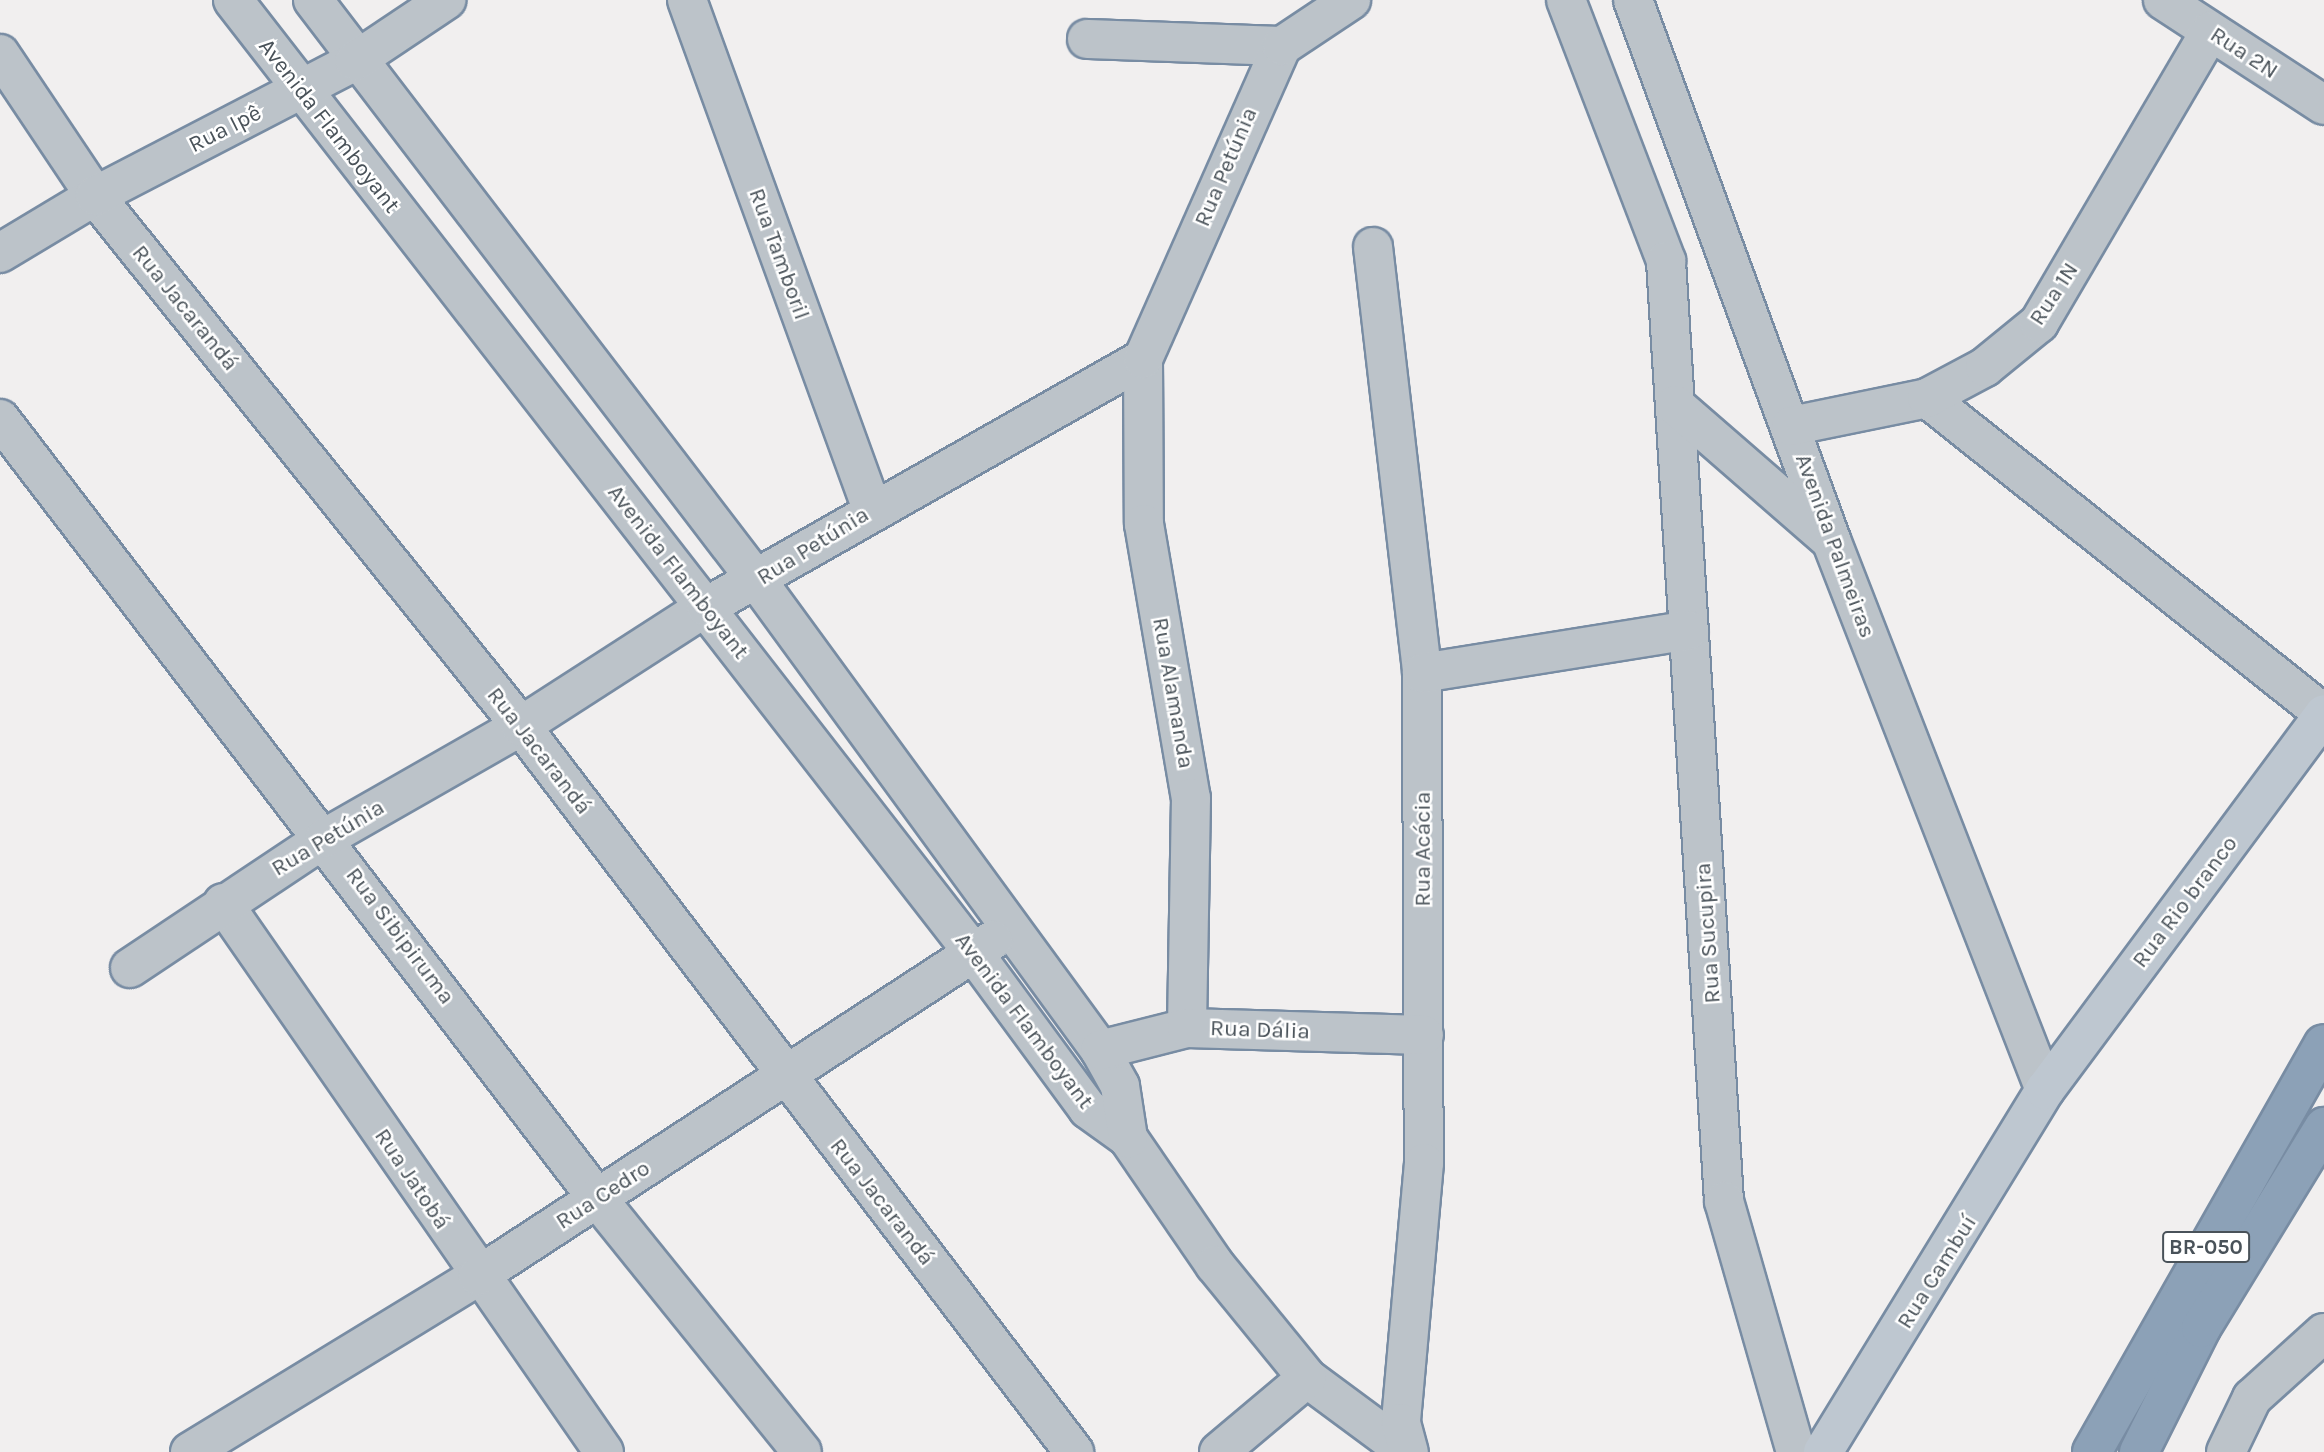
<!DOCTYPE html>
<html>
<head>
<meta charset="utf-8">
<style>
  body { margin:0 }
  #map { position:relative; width:2324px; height:1452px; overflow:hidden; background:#f1efef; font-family:Karla,sans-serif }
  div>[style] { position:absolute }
  .roads { filter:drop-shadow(2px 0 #788ca3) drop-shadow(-2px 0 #788ca3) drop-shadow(0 2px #788ca3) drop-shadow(0 -2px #788ca3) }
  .street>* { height:38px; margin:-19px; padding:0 19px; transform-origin:19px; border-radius:19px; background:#bcc3c9 }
  .secondary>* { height:38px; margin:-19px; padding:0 19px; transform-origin:19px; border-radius:19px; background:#bec7d0 }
  .highway>* { height:38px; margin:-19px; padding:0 19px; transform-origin:19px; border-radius:19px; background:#8ca1b7 }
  span { translate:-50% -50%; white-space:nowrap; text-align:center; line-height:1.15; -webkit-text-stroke:5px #fff; paint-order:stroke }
  .shield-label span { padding:2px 5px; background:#fff; border:2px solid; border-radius:5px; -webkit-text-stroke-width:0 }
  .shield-label { font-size:21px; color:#495259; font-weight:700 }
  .street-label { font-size:23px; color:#495259 }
</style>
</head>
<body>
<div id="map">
  <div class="roads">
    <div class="street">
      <i style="left:233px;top:0;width:1209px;rotate:52.15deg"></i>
      <i style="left:975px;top:955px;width:191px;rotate:53.7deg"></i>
      <i style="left:1088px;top:1109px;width:49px;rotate:35.9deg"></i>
      <i style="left:1128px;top:1138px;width:154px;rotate:55.6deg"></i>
      <i style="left:1215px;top:1265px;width:146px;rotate:50.8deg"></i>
      <i style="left:1307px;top:1378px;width:124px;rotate:36.5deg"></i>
      <i style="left:313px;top:0;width:733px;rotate:52.6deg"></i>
      <i style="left:758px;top:582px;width:580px;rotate:53.84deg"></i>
      <i style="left:1100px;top:1050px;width:41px;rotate:60.9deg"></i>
      <i style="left:1120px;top:1086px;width:53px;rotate:81.3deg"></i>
      <i style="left:687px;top:0;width:542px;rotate:70.03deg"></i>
      <i style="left:1566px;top:0;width:280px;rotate:69deg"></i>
      <i style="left:1666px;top:261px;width:942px;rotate:86.47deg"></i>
      <i style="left:1724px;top:1201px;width:261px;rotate:74deg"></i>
      <i style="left:1633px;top:0;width:575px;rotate:69.86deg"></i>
      <i style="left:1831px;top:540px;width:590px;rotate:68.74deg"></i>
      <i style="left:2163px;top:0;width:192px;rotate:33.1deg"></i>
      <i style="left:1087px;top:39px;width:195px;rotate:2.1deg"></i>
      <i style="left:0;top:54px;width:171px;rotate:56.2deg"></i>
      <i style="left:95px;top:196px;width:680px;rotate:51.21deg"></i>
      <i style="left:521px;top:726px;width:913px;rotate:52.7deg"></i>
      <i style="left:1373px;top:247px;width:429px;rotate:83.4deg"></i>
      <i style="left:1422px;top:673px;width:490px;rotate:89.8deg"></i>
      <i style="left:1424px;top:1163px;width:261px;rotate:95.1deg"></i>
      <i style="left:1401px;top:1423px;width:30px;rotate:75deg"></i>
      <i style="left:0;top:253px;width:111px;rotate:-31deg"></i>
      <i style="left:95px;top:196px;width:293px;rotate:-27.4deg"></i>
      <i style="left:355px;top:61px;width:110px;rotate:-33.8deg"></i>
      <i style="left:1143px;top:359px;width:165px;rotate:89.7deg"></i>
      <i style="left:1144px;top:524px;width:278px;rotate:80.3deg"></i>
      <i style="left:1191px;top:798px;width:230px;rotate:91deg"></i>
      <i style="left:1927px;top:398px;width:507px;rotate:38.52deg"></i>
      <i style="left:1675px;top:405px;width:204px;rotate:41deg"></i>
      <i style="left:0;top:419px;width:981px;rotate:52.53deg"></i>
      <i style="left:597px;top:1198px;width:326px;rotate:51.1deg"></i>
      <i style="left:1791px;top:426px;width:139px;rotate:-11.6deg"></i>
      <i style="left:1927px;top:398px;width:66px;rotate:-28.1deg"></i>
      <i style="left:1985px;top:367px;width:70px;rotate:-39.2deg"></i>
      <i style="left:2039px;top:323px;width:338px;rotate:-59.6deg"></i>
      <i style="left:1422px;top:673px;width:270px;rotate:-9.1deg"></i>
      <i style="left:223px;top:903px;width:668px;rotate:55.24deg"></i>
      <i style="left:130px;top:968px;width:234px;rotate:-33.7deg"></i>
      <i style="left:325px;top:838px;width:226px;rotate:-29.7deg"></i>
      <i style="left:521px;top:726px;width:220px;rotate:-32.8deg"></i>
      <i style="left:706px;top:607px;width:502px;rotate:-29.58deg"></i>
      <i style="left:1143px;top:359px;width:342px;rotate:-66.1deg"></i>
      <i style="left:1282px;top:46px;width:83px;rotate:-33.7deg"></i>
      <i style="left:1100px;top:1050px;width:90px;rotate:-14.2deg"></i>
      <i style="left:1187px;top:1028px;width:237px;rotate:1.7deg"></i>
      <i style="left:190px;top:1452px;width:338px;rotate:-31.4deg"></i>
      <i style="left:478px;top:1276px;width:615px;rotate:-33.12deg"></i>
      <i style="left:1219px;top:1452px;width:115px;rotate:-40.1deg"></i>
      <i style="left:2226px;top:1452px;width:60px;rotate:-64.3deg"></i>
      <i style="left:2252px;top:1398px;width:97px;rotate:-42.1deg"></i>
    </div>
    <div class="secondary">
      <i style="left:1823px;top:1452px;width:425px;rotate:-58.5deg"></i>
      <i style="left:2045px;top:1090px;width:468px;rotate:-53.4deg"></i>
    </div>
    <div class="highway">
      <i style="left:2092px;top:1452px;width:469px;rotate:-60.4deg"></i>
      <i style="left:2139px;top:1452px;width:139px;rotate:-63.4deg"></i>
      <i style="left:2201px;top:1328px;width:236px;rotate:-58.5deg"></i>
    </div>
  </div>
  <div class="shield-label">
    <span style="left:2206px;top:1247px">BR-050</span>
  </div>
  <div class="street-label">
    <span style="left:2244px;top:53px;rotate:33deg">Rua 2N</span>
    <span style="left:329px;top:126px;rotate:52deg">Avenida Flamboyant</span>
    <span style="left:225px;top:129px;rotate:-27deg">Rua Ipê</span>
    <span style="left:1226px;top:167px;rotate:-67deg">Rua Petúnia</span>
    <span style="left:779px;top:254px;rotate:70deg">Rua Tamboril</span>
    <span style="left:2054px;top:294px;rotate:-57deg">Rua 1N</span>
    <span style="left:185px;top:308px;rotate:51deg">Rua Jacarandá</span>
    <span style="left:813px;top:546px;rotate:-32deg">Rua Petúnia</span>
    <span style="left:1835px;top:546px;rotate:70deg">Avenida Palmeiras</span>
    <span style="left:678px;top:572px;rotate:52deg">Avenida Flamboyant</span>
    <span style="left:1173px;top:693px;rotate:80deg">Rua Alamanda</span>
    <span style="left:539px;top:751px;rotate:52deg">Rua Jacarandá</span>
    <span style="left:328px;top:838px;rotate:-31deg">Rua Petúnia</span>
    <span style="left:1423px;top:849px;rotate:-90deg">Rua Acácia</span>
    <span style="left:2185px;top:902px;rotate:-53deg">Rua Rio branco</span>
    <span style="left:1708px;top:933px;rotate:-94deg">Rua Sucupira</span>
    <span style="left:400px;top:936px;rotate:53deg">Rua Sibipiruma</span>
    <span style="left:1024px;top:1021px;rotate:53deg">Avenida Flamboyant</span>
    <span style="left:1260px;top:1030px;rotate:2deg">Rua Dália</span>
    <span style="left:412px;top:1179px;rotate:56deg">Rua Jatobá</span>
    <span style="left:603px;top:1195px;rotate:-33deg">Rua Cedro</span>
    <span style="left:882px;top:1202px;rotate:52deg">Rua Jacarandá</span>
    <span style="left:1937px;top:1272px;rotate:-58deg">Rua Cambuí</span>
  </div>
</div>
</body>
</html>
